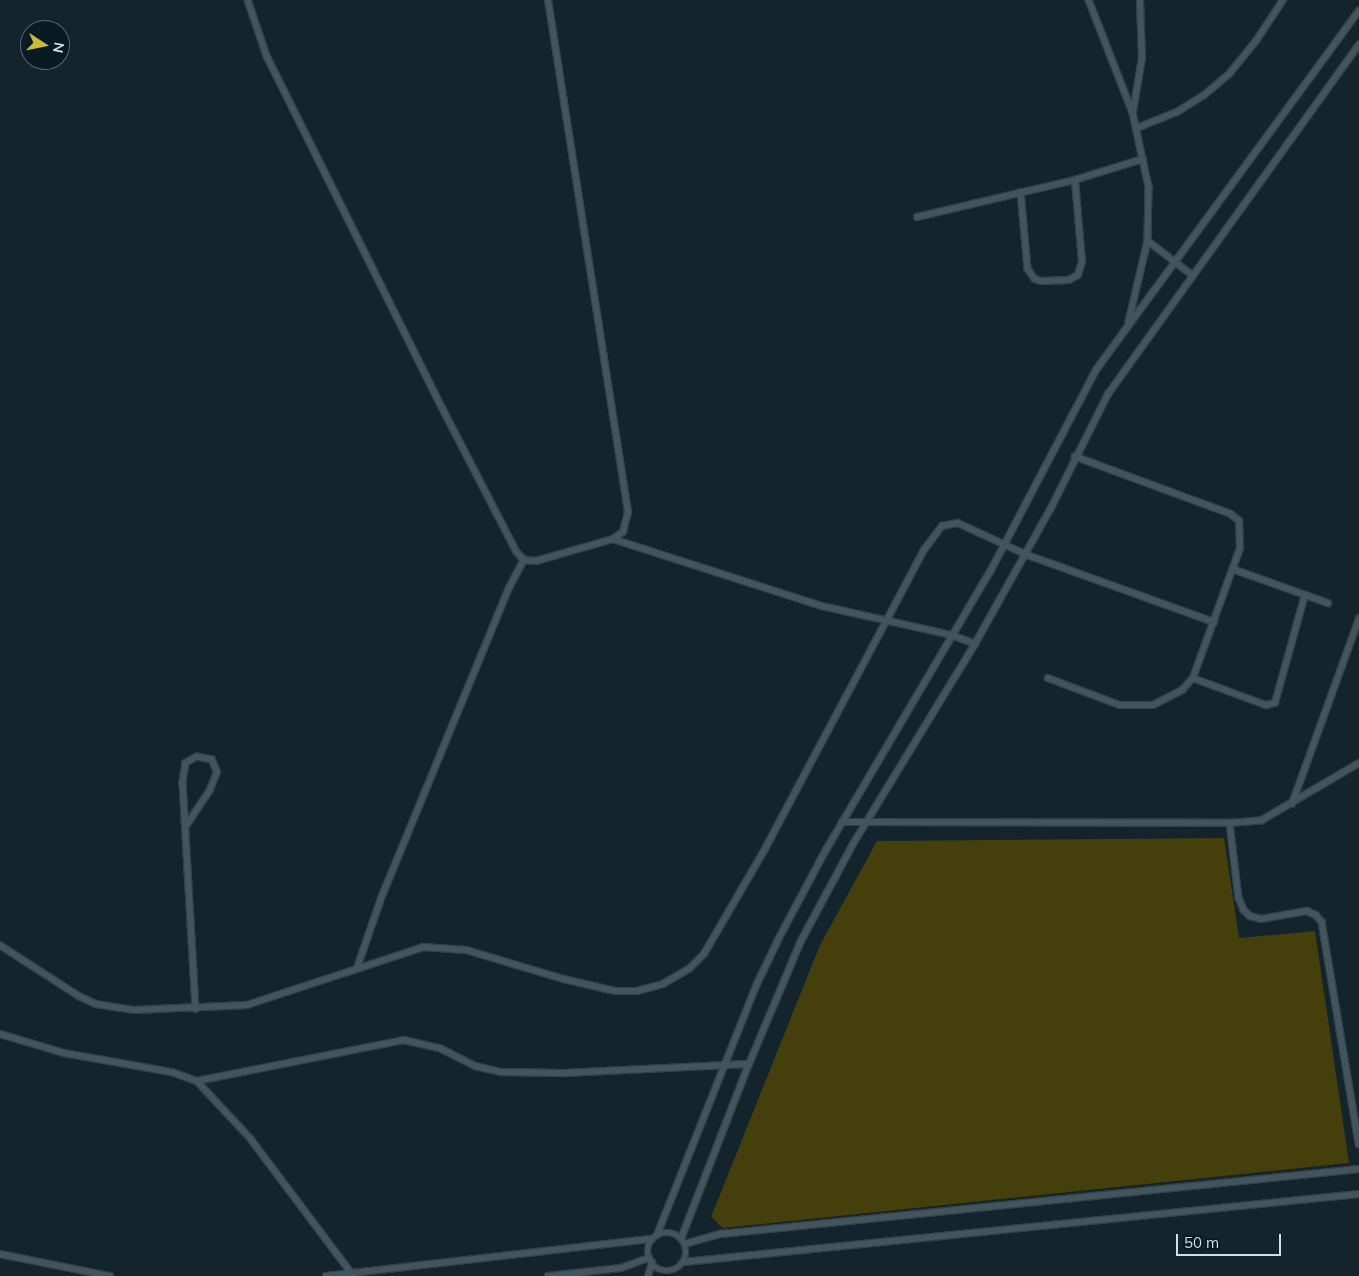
<!DOCTYPE html>
<html>
<head>
<meta charset="utf-8">
<style>
  body { margin:0 }
  #map { position:relative; width:1359px; height:1276px; overflow:hidden; background:#13242d; font-family:Mulish,sans-serif }
  div>[style] { position:absolute }
  .green>* { inset:0; background:#443f0b }
  .roads { filter:drop-shadow(1px 0 #343f47) drop-shadow(-1px 0 #343f47) drop-shadow(0 1px #343f47) drop-shadow(0 -1px #343f47) }
  .lane>* { height:5.5px; margin:-2.75px; padding:0 2.75px; transform-origin:2.75px; border-radius:2.75px; background:#42555f }
  .lane>.ring { margin:-2.75px; padding:0; box-sizing:content-box; background:none; border:5.5px solid #42555f; border-radius:50% }
  span { translate:-50% -50%; white-space:nowrap; text-align:center; line-height:1.15; -webkit-text-stroke:5px #091a23; paint-order:stroke }
  .north { position:absolute; left:20px; top:20px; width:50px; height:50px; box-sizing:border-box; background:#091a23; border:1px solid #5a6971; border-radius:50%; rotate:101deg; font-size:14px; font-weight:700; line-height:20px; text-align:center; color:#d4dfe5 }
  .north::after { content:''; display:block; margin:auto; width:18px; height:22px; background:#c8bb3b; clip-path:polygon(50% 0,100% 100%,50% 72%,0 100%) }
  .scale { position:absolute; left:1176px; top:1234px; width:105px; height:22px; box-sizing:border-box; border:2px solid #d4dfe5; border-top:0; padding-left:6px; font-size:15px; line-height:18px; white-space:nowrap; color:#d4dfe5; -webkit-text-stroke:4px #091a23; paint-order:stroke }
</style>
</head>
<body>
<div id="map">
  <div class="green">
    <i style="clip-path:polygon(1224px 838px,1239px 938px,1315px 931px,1349px 1163px,723px 1228px,711px 1217px,820px 945px,877px 841px)"></i>
  </div>
  <div class="roads">
    <div class="lane">
      <i style="left:248px;top:0;width:59px;rotate:71.3deg"></i>
      <i style="left:267px;top:56px;width:392px;rotate:63.5deg"></i>
      <i style="left:442px;top:407px;width:163px;rotate:62.7deg"></i>
      <i style="left:517px;top:552px;width:11px;rotate:49deg"></i>
      <i style="left:524px;top:560px;width:12px;rotate:5deg"></i>
      <i style="left:536px;top:561px;width:80px;rotate:-15.9deg"></i>
      <i style="left:613px;top:539px;width:12px;rotate:-35deg"></i>
      <i style="left:623px;top:532px;width:21px;rotate:-76deg"></i>
      <i style="left:628px;top:512px;width:518px;rotate:-98.88deg"></i>
      <i style="left:1089px;top:0;width:121px;rotate:68.7deg"></i>
      <i style="left:1133px;top:113px;width:76px;rotate:77.8deg"></i>
      <i style="left:1149px;top:187px;width:54px;rotate:91.1deg"></i>
      <i style="left:1148px;top:241px;width:83px;rotate:103.2deg"></i>
      <i style="left:1133px;top:112px;width:55px;rotate:-80.5deg"></i>
      <i style="left:1142px;top:58px;width:58px;rotate:-92deg"></i>
      <i style="left:1137px;top:128px;width:43px;rotate:-21.8deg"></i>
      <i style="left:1177px;top:112px;width:31px;rotate:-32deg"></i>
      <i style="left:1203px;top:96px;width:35px;rotate:-40deg"></i>
      <i style="left:1230px;top:73px;width:41px;rotate:-50.9deg"></i>
      <i style="left:1256px;top:41px;width:49px;rotate:-56.6deg"></i>
      <i style="left:1021px;top:192px;width:77px;rotate:84.8deg"></i>
      <i style="left:1028px;top:269px;width:12px;rotate:55deg"></i>
      <i style="left:1035px;top:279px;width:6px;rotate:18deg"></i>
      <i style="left:1041px;top:281px;width:28px;rotate:-2deg"></i>
      <i style="left:1069px;top:280px;width:10px;rotate:-29deg"></i>
      <i style="left:1078px;top:275px;width:14px;rotate:-73deg"></i>
      <i style="left:1082px;top:262px;width:82px;rotate:-94.9deg"></i>
      <i style="left:917px;top:217px;width:162px;rotate:-13.2deg"></i>
      <i style="left:1075px;top:180px;width:71px;rotate:-17.2deg"></i>
      <i style="left:1148px;top:241px;width:54px;rotate:37.5deg"></i>
      <i style="left:613px;top:539px;width:219px;rotate:17.8deg"></i>
      <i style="left:822px;top:606px;width:133px;rotate:12.6deg"></i>
      <i style="left:952px;top:635px;width:25px;rotate:21deg"></i>
      <i style="left:1233px;top:569px;width:101px;rotate:19.7deg"></i>
      <i style="left:1048px;top:678px;width:77px;rotate:20.6deg"></i>
      <i style="left:1120px;top:705px;width:33px"></i>
      <i style="left:1153px;top:705px;width:33px;rotate:-27deg"></i>
      <i style="left:1182px;top:690px;width:16px;rotate:-47deg"></i>
      <i style="left:1193px;top:678px;width:138px;rotate:-70.1deg"></i>
      <i style="left:1240px;top:548px;width:27px;rotate:-92deg"></i>
      <i style="left:1239px;top:521px;width:11px;rotate:-142deg"></i>
      <i style="left:1230px;top:514px;width:165px;rotate:-159.8deg"></i>
      <i style="left:1193px;top:678px;width:78px;rotate:20.3deg"></i>
      <i style="left:1266px;top:705px;width:9px;rotate:-13deg"></i>
      <i style="left:1275px;top:703px;width:112px;rotate:-74.5deg"></i>
      <i style="left:1292px;top:804px;width:197px;rotate:-70.1deg"></i>
      <i style="left:842px;top:822px;width:388px;rotate:0.1deg"></i>
      <i style="left:1230px;top:823px;width:32px;rotate:-5deg"></i>
      <i style="left:1262px;top:820px;width:113px;rotate:-30.4deg"></i>
      <i style="left:1230px;top:823px;width:76px;rotate:83.2deg"></i>
      <i style="left:1239px;top:898px;width:13px;rotate:67deg"></i>
      <i style="left:1244px;top:910px;width:8px;rotate:45deg"></i>
      <i style="left:1250px;top:916px;width:11px;rotate:15deg"></i>
      <i style="left:1261px;top:919px;width:47px;rotate:-9.9deg"></i>
      <i style="left:1307px;top:911px;width:10px;rotate:24deg"></i>
      <i style="left:1316px;top:915px;width:9px;rotate:49deg"></i>
      <i style="left:1322px;top:922px;width:225px;rotate:80.5deg"></i>
      <i style="left:186px;top:826px;width:43px;rotate:-56.3deg"></i>
      <i style="left:210px;top:790px;width:19px;rotate:-69deg"></i>
      <i style="left:217px;top:772px;width:13px;rotate:-113deg"></i>
      <i style="left:212px;top:760px;width:15px;rotate:-169deg"></i>
      <i style="left:197px;top:757px;width:13px;rotate:151deg"></i>
      <i style="left:186px;top:763px;width:20px;rotate:99deg"></i>
      <i style="left:183px;top:783px;width:226px;rotate:86.7deg"></i>
      <i style="left:0;top:945px;width:94px;rotate:32.8deg"></i>
      <i style="left:79px;top:996px;width:19px;rotate:25deg"></i>
      <i style="left:96px;top:1004px;width:37px;rotate:9deg"></i>
      <i style="left:133px;top:1010px;width:114px;rotate:-2.5deg"></i>
      <i style="left:247px;top:1005px;width:185px;rotate:-18.2deg"></i>
      <i style="left:423px;top:947px;width:43px;rotate:4deg"></i>
      <i style="left:466px;top:950px;width:102px;rotate:16.5deg"></i>
      <i style="left:564px;top:979px;width:52px;rotate:13.2deg"></i>
      <i style="left:615px;top:991px;width:22px"></i>
      <i style="left:637px;top:991px;width:27px;rotate:-15deg"></i>
      <i style="left:663px;top:984px;width:30px;rotate:-30deg"></i>
      <i style="left:689px;top:969px;width:21px;rotate:-45deg"></i>
      <i style="left:704px;top:954px;width:121px;rotate:-59.8deg"></i>
      <i style="left:765px;top:849px;width:339px;rotate:-62deg"></i>
      <i style="left:924px;top:550px;width:30px;rotate:-53deg"></i>
      <i style="left:942px;top:526px;width:16px;rotate:-11deg"></i>
      <i style="left:958px;top:523px;width:74px;rotate:24.8deg"></i>
      <i style="left:1025px;top:554px;width:201px;rotate:19.8deg"></i>
      <i style="left:357px;top:968px;width:76px;rotate:-70.9deg"></i>
      <i style="left:382px;top:896px;width:335px;rotate:-67.6deg"></i>
      <i style="left:510px;top:586px;width:30px;rotate:-62deg"></i>
      <i style="left:0;top:1034px;width:67px;rotate:16.5deg"></i>
      <i style="left:64px;top:1053px;width:110px;rotate:10deg"></i>
      <i style="left:172px;top:1072px;width:27px;rotate:20deg"></i>
      <i style="left:197px;top:1081px;width:79px;rotate:47deg"></i>
      <i style="left:251px;top:1139px;width:171px;rotate:53.1deg"></i>
      <i style="left:197px;top:1081px;width:211px;rotate:-11.2deg"></i>
      <i style="left:404px;top:1040px;width:37px;rotate:13deg"></i>
      <i style="left:440px;top:1048px;width:39px;rotate:27deg"></i>
      <i style="left:475px;top:1066px;width:27px;rotate:13deg"></i>
      <i style="left:501px;top:1072px;width:61px;rotate:0.9deg"></i>
      <i style="left:562px;top:1073px;width:187px;rotate:-2.8deg"></i>
      <i class="ring" style="left:648px;top:1233px;width:32.5px;height:32.5px"></i>
      <i style="left:657px;top:1235px;width:270px;rotate:-68.3deg"></i>
      <i style="left:757px;top:984px;width:53px;rotate:-64.4deg"></i>
      <i style="left:780px;top:936px;width:98px;rotate:-61.9deg"></i>
      <i style="left:826px;top:850px;width:323px;rotate:-59.5deg"></i>
      <i style="left:990px;top:572px;width:228px;rotate:-62.3deg"></i>
      <i style="left:1096px;top:370px;width:445px;rotate:-53.8deg"></i>
      <i style="left:681px;top:1239px;width:188px;rotate:-68.8deg"></i>
      <i style="left:749px;top:1064px;width:131px;rotate:-67.1deg"></i>
      <i style="left:800px;top:943px;width:112px;rotate:-61.8deg"></i>
      <i style="left:853px;top:844px;width:234px;rotate:-58.6deg"></i>
      <i style="left:975px;top:644px;width:154px;rotate:-60.8deg"></i>
      <i style="left:1050px;top:510px;width:130px;rotate:-63.4deg"></i>
      <i style="left:1108px;top:394px;width:430px;rotate:-54.3deg"></i>
      <i style="left:685px;top:1244px;width:37px;rotate:-16deg"></i>
      <i style="left:721px;top:1234px;width:641px;rotate:-5.82deg"></i>
      <i style="left:0;top:1254px;width:112px;rotate:11.3deg"></i>
      <i style="left:684px;top:1262px;width:678px;rotate:-5.75deg"></i>
      <i style="left:326px;top:1276px;width:328px;rotate:-6.5deg"></i>
      <i style="left:548px;top:1276px;width:73px;rotate:-6.3deg"></i>
      <i style="left:621px;top:1268px;width:30px;rotate:-20deg"></i>
      <i style="left:648px;top:1276px;width:14px;rotate:-73deg"></i>
    </div>
  </div>
  <div class="north">N</div>
  <div class="scale">50 m</div>
</div>
</body>
</html>
